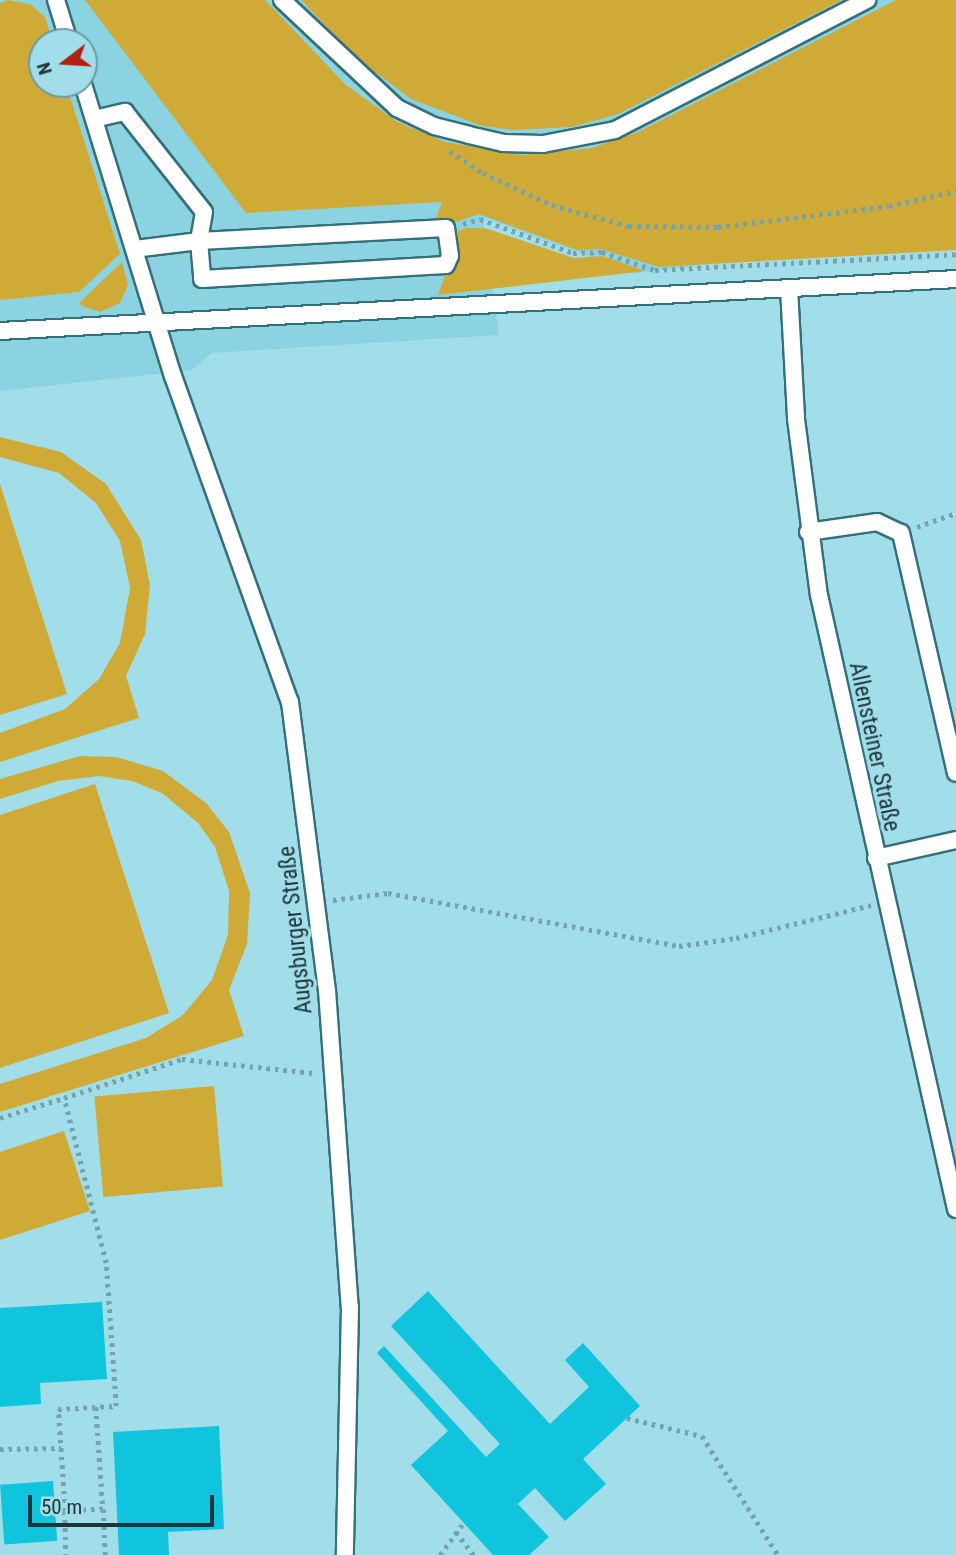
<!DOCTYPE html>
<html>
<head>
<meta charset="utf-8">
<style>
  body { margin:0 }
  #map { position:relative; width:956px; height:1555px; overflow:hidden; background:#a1deea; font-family:"Roboto Condensed",sans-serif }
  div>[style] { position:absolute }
  .built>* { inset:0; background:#8cd3e1 }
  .green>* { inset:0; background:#cfaa36; transform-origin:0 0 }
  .building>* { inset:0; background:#0fc4dc; transform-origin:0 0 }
  .path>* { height:4.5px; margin-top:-2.25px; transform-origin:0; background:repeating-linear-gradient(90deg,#73a4ad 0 3.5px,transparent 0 8.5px) }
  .roads { filter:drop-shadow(2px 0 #34707b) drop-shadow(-2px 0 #34707b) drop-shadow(0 2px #34707b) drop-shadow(0 -2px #34707b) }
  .lane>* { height:16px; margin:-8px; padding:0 8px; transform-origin:8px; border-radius:8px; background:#fff }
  span { translate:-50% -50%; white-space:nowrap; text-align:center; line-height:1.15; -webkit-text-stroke:7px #a1deea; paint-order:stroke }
  .street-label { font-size:23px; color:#1c353a }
  .north { position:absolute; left:28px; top:28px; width:70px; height:70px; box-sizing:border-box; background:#a1deea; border:2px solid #6c9aa4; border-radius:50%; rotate:253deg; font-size:19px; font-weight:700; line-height:28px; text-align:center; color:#1c353a }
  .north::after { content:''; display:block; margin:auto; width:24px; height:32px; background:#b02110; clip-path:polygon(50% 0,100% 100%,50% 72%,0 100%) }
  .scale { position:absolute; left:28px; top:1495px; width:186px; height:32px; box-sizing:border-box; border:4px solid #1c353a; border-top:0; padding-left:9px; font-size:21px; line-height:24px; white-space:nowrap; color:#1c353a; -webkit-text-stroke:5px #a1deea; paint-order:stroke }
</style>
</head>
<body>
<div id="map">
  <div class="built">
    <i style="clip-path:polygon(evenodd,0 0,956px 0,695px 266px,633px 273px,483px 217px,499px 335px,212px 353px,192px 370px,0 391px,0 0,42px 42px,84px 42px,84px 84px,42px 84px,42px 42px)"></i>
  </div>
  <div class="green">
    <i style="clip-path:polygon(8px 0,30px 4px,45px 17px,53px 42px,42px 42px,42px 84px,66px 84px,120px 254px,79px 292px,0 300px,0 3px)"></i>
    <i style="clip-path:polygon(85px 0,265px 0,346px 85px,396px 121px,445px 142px,522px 155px,592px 148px,638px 132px,896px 0,956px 0,956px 250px,659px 267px,600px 249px,577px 250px,479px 214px,450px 224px,434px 223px,442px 202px,246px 213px)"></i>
    <i style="clip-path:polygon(301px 0,842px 0,618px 114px,572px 127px,513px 130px,482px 126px,411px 99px,354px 56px)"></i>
    <i style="clip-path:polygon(466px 228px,485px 228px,574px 258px,603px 256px,645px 271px,438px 295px,446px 273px,458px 266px,458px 231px)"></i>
    <i style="clip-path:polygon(122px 262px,128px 285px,120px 303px,100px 312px,82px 306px,79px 303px)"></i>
    <i style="clip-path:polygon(0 437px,61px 452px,106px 484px,141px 540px,150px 585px,145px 634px,126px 676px,139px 718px,0 762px,0 733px,65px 709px,99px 679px,120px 643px,130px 588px,120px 541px,96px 503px,59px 473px,0 457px)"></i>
    <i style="clip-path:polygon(0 484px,67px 694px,0 715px)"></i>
    <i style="clip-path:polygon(80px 756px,116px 757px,163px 771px,206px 803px,229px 832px,250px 893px,247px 944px,229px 990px,244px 1036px,0 1112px,0 1084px,146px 1038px,183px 1015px,212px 980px,228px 935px,229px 891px,215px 847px,198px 823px,162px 793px,132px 781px,99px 776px,58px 781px,0 799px,0 779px)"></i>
    <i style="clip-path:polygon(95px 784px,169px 1013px,0 1068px,0 815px)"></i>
    <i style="left:214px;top:1086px;width:101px;height:120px;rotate:85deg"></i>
    <i style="clip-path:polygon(64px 1131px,90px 1211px,0 1240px,0 1152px)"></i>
  </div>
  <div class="building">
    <i style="clip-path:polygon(428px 1291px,550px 1424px,589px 1387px,565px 1360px,583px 1343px,640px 1406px,583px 1459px,606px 1484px,565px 1521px,535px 1488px,518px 1504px,549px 1537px,529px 1555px,493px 1555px,411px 1465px,448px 1431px,377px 1353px,384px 1346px,486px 1457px,500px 1444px,391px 1326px)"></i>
    <i style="clip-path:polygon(102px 1302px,107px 1379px,40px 1383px,41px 1404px,0 1407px,0 1308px)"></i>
    <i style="clip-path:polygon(219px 1426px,224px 1529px,168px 1532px,169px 1555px,119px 1555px,113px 1432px)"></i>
    <i style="left:53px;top:1481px;width:60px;height:53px;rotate:86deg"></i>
  </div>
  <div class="path">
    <i style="left:450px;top:151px;width:40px;rotate:34deg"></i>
    <i style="left:483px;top:173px;width:76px;rotate:24.9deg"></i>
    <i style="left:552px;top:205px;width:80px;rotate:15.3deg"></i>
    <i style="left:629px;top:226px;width:89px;rotate:0.6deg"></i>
    <i style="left:718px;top:227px;width:172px;rotate:-7deg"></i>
    <i style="left:889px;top:206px;width:69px;rotate:-12.6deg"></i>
    <i style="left:463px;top:224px;width:18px;rotate:-16deg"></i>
    <i style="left:480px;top:219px;width:99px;rotate:20.1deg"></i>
    <i style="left:573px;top:253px;width:29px;rotate:-2deg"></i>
    <i style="left:602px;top:252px;width:56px;rotate:18.8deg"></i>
    <i style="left:655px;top:270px;width:301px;rotate:-3deg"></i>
    <i style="left:917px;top:527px;width:41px;rotate:-19.7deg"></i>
    <i style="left:333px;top:900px;width:55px;rotate:-7.3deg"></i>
    <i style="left:388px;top:893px;width:296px;rotate:10.3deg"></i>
    <i style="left:679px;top:946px;width:58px;rotate:-8deg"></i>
    <i style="left:736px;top:938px;width:139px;rotate:-13.7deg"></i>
    <i style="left:0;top:1118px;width:67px;rotate:-17.4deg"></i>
    <i style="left:96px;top:1407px;width:102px;rotate:86.1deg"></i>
    <i style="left:627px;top:1418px;width:77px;rotate:13.5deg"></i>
    <i style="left:702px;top:1436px;width:141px;rotate:57.4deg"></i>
    <i style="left:0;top:1449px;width:61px;rotate:-0.9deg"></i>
    <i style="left:65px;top:1511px;width:44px;rotate:88.7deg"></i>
    <i style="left:456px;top:1532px;width:29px;rotate:52deg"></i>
    <i style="left:105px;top:1555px;width:46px;rotate:-92.5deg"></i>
    <i style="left:103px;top:1509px;width:38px;rotate:177deg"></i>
    <i style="left:65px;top:1511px;width:102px;rotate:-93.9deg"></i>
    <i style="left:58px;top:1409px;width:58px;rotate:-3deg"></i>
    <i style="left:116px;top:1406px;width:143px;rotate:-94deg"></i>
    <i style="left:106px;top:1263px;width:170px;rotate:-104.3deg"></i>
    <i style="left:64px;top:1098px;width:124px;rotate:-18.3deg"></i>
    <i style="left:182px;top:1059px;width:132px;rotate:6.1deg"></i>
    <i style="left:440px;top:1555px;width:39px;rotate:-54deg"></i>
  </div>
  <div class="roads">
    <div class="lane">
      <i style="left:56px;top:0;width:44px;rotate:72.8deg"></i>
      <i style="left:282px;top:0;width:158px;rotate:43.2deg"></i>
      <i style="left:397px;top:108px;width:41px;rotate:25.9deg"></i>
      <i style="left:434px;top:126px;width:36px;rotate:14deg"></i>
      <i style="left:469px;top:135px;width:35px;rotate:13deg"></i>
      <i style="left:503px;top:143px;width:40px;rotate:1.4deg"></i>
      <i style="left:543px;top:144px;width:73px;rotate:-11deg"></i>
      <i style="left:615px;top:130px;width:284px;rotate:-27.3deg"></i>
      <i style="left:83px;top:84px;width:306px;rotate:72.9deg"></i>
      <i style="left:173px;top:376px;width:346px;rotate:70.3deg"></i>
      <i style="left:290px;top:702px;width:290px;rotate:82.7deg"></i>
      <i style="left:327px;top:990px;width:318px;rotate:85.9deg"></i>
      <i style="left:350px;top:1307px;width:248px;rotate:91.2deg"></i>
      <i style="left:94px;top:119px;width:32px;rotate:-13deg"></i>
      <i style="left:125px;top:112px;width:127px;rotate:51.7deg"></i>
      <i style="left:204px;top:212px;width:29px;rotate:100deg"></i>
      <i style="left:199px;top:241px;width:38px;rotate:85deg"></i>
      <i style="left:202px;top:279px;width:244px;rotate:-3.3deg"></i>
      <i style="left:446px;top:265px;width:10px;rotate:-66deg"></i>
      <i style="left:450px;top:256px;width:28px;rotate:-98deg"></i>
      <i style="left:446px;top:228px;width:247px;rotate:177deg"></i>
      <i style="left:199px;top:241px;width:64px;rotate:172.9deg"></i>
      <i style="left:789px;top:288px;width:131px;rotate:86.9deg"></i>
      <i style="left:796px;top:419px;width:177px;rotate:82.6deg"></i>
      <i style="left:819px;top:595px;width:629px;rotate:77.42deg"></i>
      <i style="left:0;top:331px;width:957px;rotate:-3.11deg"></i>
      <i style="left:808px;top:532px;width:70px;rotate:-8.2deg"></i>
      <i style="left:877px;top:522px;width:26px;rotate:25deg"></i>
      <i style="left:901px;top:533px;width:246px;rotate:77.1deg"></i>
      <i style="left:876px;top:858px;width:82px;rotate:-12.7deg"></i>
    </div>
  </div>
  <div class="street-label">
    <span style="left:874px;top:747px;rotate:78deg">Allensteiner Straße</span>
    <span style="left:296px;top:930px;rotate:-96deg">Augsburger Straße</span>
  </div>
  <div class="north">N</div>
  <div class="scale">50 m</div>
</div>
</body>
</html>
